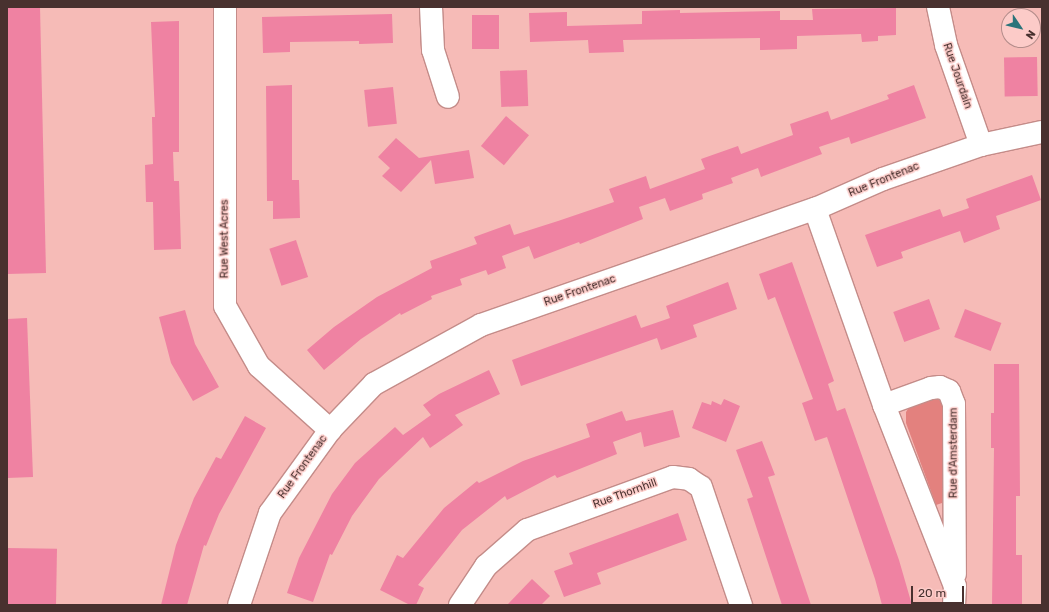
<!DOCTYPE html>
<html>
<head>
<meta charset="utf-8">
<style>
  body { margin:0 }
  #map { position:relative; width:1049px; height:612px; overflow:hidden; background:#f6bbb7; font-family:Rubik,sans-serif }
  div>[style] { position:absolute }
  .green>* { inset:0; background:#e3817e }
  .building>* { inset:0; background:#ef82a2; transform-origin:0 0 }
  .roads { filter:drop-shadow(1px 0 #c48c89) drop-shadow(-1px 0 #c48c89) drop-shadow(0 1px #c48c89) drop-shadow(0 -1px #c48c89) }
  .minor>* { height:22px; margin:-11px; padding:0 11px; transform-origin:11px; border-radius:11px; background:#fff }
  span { translate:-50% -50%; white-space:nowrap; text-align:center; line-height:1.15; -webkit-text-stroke:3px #fccbc8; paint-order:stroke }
  .street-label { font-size:11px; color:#48312f }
  .frame { position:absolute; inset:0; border:8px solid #48312f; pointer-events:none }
  .north { position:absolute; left:1001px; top:8px; width:40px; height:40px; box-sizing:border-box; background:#fccbc8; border:1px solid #b48d8b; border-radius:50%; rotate:125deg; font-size:11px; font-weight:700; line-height:16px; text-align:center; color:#48312f }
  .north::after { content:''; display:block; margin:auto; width:14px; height:18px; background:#2a747a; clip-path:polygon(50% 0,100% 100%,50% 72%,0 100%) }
  .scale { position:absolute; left:911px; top:586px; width:53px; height:18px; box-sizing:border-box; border:2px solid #48312f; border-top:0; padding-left:5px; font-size:12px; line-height:14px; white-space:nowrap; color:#48312f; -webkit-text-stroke:3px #fccbc8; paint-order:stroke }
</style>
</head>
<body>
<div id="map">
  <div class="green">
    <i style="clip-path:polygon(934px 397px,941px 401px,944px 410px,942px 503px,936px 505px,906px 423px,906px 412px,910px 406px)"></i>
  </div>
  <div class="building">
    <i style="clip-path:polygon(7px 7px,40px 7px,46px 273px,7px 274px)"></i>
    <i style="clip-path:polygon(896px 8px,896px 35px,878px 36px,878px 41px,862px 42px,861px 34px,797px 36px,797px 49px,760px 50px,760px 38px,623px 40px,624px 52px,589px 53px,588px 40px,530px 42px,529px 13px,567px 12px,567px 26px,642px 24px,642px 11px,680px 10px,680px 13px,780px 11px,780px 20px,813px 20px,812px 9px)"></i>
    <i style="clip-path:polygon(392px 14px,393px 43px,359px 44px,359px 41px,290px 42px,290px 52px,263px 53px,262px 17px)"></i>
    <i style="left:472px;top:15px;width:27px;height:34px"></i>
    <i style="clip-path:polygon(179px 21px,179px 152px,173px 152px,174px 181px,179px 181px,181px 249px,154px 250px,153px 202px,146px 202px,145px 165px,153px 164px,152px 117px,155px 117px,151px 22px)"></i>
    <i style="left:1037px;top:57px;width:39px;height:33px;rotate:89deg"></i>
    <i style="left:527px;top:70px;width:36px;height:27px;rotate:88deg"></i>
    <i style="clip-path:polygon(292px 85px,292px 180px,299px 180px,300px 218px,273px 219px,273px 201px,267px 201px,266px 86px)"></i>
    <i style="clip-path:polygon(914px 85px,926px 118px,851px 144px,849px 137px,819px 147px,822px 154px,761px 177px,758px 168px,731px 178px,733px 183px,702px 194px,703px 199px,670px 211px,665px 198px,639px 207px,643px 219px,580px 244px,579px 242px,534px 259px,529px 246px,502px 256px,506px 268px,488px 275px,486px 270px,460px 279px,462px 285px,431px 296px,432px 299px,401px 315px,400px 313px,361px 339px,324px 370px,307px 350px,334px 327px,377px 297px,432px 268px,430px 261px,477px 244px,474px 237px,510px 224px,514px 235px,558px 221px,614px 202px,609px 189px,646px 176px,650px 189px,705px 169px,701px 159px,738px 146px,741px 154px,793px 135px,790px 124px,828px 111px,831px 120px,889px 99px,887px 95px)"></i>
    <i style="left:393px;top:87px;width:37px;height:29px;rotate:84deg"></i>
    <i style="left:506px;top:116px;width:30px;height:39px;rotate:40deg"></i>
    <i style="clip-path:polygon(396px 138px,419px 158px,469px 150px,474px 178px,435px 184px,431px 160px,401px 192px,382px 176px,390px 168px,378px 157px)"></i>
    <i style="clip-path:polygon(1032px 175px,1041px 200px,996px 216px,1000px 229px,964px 243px,960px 231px,901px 252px,903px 258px,877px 267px,865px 235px,940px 209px,943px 217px,969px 208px,966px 199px)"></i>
    <i style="left:296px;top:240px;width:39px;height:28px;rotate:72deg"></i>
    <i style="clip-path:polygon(792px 262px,834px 381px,828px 384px,837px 411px,845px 408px,899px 560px,912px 605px,882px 605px,875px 579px,827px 437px,815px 441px,802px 403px,813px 399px,775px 297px,768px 300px,759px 274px)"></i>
    <i style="clip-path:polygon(728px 282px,737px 309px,693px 325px,697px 337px,661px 350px,657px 338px,521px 386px,512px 360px,636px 315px,641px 328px,670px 318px,666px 306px)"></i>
    <i style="left:929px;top:299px;width:32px;height:38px;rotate:70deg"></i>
    <i style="left:965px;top:309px;width:39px;height:30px;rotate:21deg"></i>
    <i style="clip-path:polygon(185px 310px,195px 344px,219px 387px,193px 401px,171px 363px,159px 317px)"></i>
    <i style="clip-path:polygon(27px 318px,33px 477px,7px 478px,7px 319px)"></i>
    <i style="clip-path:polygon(994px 364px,1019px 364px,1020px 496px,1016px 496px,1016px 555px,1022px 555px,1022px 605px,992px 605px,994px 448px,991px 448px,991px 413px,994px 413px)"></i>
    <i style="clip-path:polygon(489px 370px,500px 394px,455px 415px,463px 425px,430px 448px,423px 437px,379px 479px,352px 516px,332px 555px,330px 554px,313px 602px,287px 593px,299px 558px,332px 494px,355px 463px,395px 427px,403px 435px,431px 415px,423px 405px,439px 394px)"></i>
    <i style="clip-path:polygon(724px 399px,740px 406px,726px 442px,692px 428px,702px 402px,711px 405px,712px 401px,721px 405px)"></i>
    <i style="clip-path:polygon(673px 410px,680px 437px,644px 447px,641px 432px,613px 442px,617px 454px,557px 478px,555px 475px,507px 500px,505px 496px,462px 530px,418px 585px,424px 588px,416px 605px,410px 605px,380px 590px,397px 555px,403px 558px,444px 508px,477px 481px,479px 483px,523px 461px,590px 437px,586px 424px,622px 411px,626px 421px)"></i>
    <i style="clip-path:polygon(245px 416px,266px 428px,219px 514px,206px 546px,204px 545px,187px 605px,161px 605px,176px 545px,194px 498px,216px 457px,221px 459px)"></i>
    <i style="clip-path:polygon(762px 441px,775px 475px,768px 477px,811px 605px,782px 605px,747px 499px,753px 497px,736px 450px)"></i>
    <i style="clip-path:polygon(678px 513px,687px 540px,597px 573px,601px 584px,564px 597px,554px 571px,573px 564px,569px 553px)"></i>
    <i style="left:7px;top:548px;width:50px;height:57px;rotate:1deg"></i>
    <i style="clip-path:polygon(532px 579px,550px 596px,541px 605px,507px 605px)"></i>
  </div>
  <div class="roads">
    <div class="minor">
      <i style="left:225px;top:7px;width:299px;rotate:90deg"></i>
      <i style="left:225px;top:306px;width:69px;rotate:60.5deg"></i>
      <i style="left:259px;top:366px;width:96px;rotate:42deg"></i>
      <i style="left:431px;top:7px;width:43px;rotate:87.3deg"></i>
      <i style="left:433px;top:50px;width:49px;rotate:72.3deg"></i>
      <i style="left:938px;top:7px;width:39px;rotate:78deg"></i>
      <i style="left:946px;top:45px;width:106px;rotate:70.7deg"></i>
      <i style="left:815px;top:209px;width:208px;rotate:70.6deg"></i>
      <i style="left:884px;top:405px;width:194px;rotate:68.6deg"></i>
      <i style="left:955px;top:586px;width:19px;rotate:93deg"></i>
      <i style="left:884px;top:405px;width:50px;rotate:-19.9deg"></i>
      <i style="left:931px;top:388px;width:9px;rotate:-6deg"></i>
      <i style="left:940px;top:387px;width:10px;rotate:24deg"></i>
      <i style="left:949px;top:391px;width:14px;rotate:69deg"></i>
      <i style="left:954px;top:404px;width:170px;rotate:89.7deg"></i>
      <i style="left:239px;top:605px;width:97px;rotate:-71.4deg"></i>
      <i style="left:270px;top:513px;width:102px;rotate:-54.1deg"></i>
      <i style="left:330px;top:430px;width:64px;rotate:-46.3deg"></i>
      <i style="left:374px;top:384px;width:122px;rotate:-28.9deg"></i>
      <i style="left:481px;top:325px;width:354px;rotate:-19.2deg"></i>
      <i style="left:815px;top:209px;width:74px;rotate:-23.8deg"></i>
      <i style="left:883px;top:179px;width:104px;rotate:-19.1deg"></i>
      <i style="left:981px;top:145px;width:62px;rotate:-12deg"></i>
      <i style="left:460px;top:605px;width:47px;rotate:-56.3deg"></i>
      <i style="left:486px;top:566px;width:55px;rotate:-41.3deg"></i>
      <i style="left:527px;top:530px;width:155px;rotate:-20deg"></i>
      <i style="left:673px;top:477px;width:16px;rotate:7deg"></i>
      <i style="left:689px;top:479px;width:14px;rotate:34deg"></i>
      <i style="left:701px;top:487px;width:125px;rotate:71.3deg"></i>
    </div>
  </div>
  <div class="street-label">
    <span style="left:957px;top:76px;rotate:71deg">Rue Jourdain</span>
    <span style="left:884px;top:180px;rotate:-22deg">Rue Frontenac</span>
    <span style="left:225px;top:239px;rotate:-90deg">Rue West Acres</span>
    <span style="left:580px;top:291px;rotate:-19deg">Rue Frontenac</span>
    <span style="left:954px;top:453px;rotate:-90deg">Rue d'Amsterdam</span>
    <span style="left:303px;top:467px;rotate:-54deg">Rue Frontenac</span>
    <span style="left:625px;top:494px;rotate:-20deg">Rue Thornhill</span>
  </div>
  <div class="frame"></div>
  <div class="north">N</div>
  <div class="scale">20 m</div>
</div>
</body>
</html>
